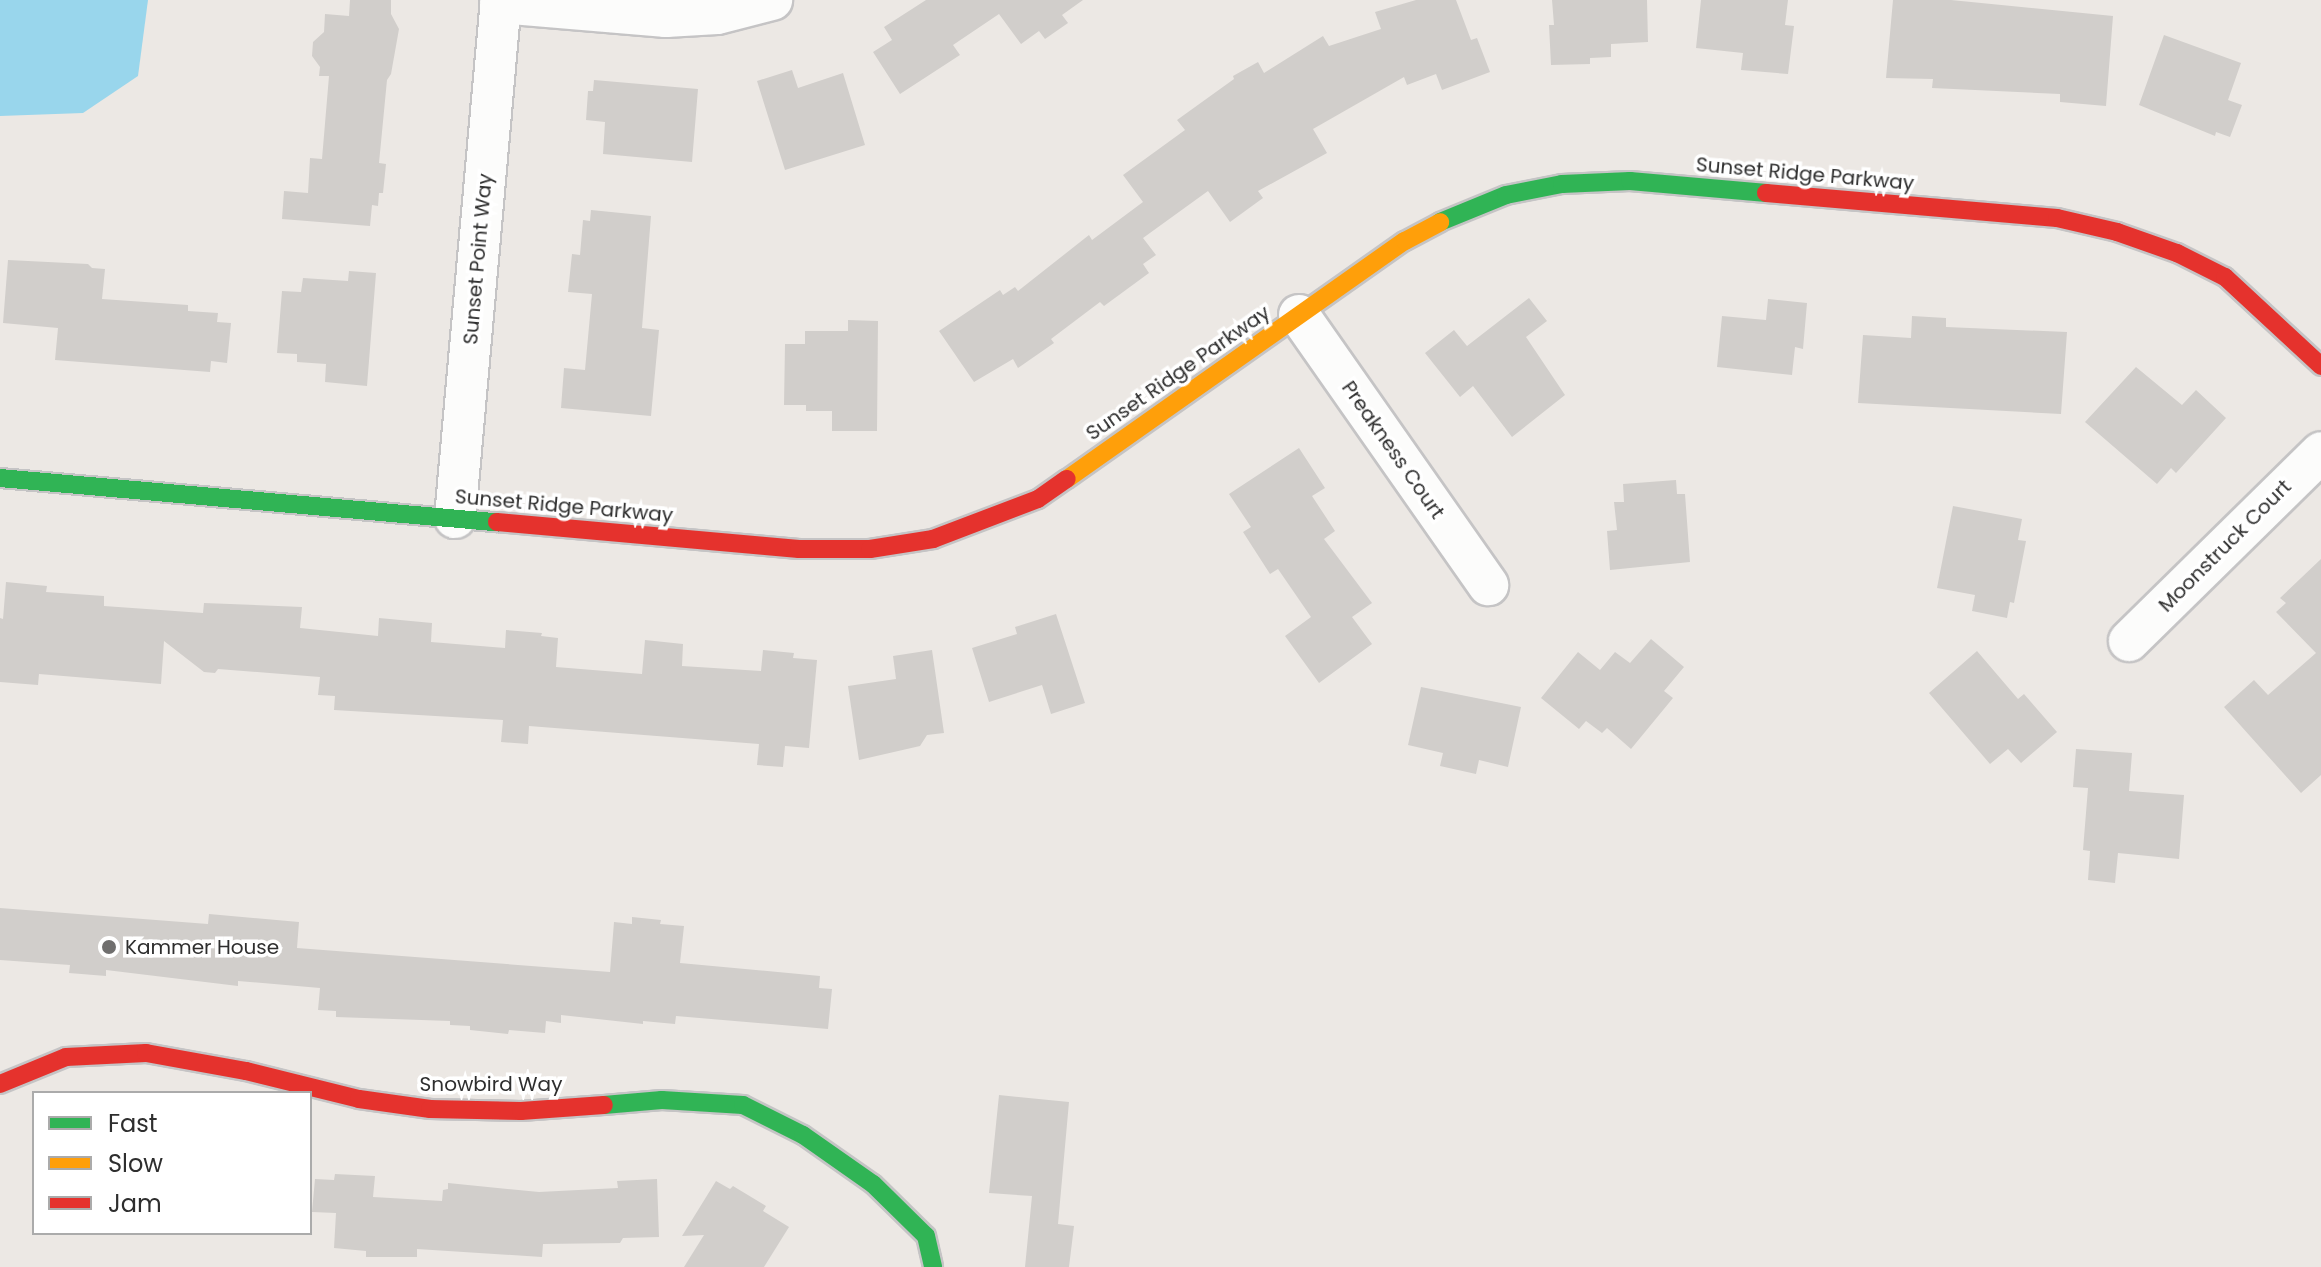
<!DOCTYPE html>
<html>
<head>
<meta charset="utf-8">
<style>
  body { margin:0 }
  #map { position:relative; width:2321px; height:1267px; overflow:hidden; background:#ece8e4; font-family:Poppins,sans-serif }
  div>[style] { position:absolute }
  .water>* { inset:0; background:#99d6ec }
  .building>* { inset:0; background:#d1cecb }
  .roads { filter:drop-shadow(2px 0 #c5c4c5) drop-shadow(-2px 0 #c5c4c5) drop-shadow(0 2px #c5c4c5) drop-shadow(0 -2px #c5c4c5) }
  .street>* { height:40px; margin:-20px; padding:0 20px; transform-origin:20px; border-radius:20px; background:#fcfcfb }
  .fast>* { height:18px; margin:-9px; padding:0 9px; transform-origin:9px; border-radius:9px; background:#30b455 }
  .slow>* { height:18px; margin:-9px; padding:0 9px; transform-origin:9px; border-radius:9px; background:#ff9f0a }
  .jam>* { height:18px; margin:-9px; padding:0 9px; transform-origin:9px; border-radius:9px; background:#e5322d }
  .dots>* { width:22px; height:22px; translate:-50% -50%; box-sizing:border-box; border:4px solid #fff; border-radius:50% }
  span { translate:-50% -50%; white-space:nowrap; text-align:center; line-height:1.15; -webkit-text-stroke:7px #fff; paint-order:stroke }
  .street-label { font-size:20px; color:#2e2e2e }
  .poi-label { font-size:20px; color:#2e2e2e }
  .left { translate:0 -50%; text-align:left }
  .legend { position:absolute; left:32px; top:1091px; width:280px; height:144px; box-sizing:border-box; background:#fff; border:2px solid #ababab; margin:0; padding:10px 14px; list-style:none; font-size:24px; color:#2e2e2e }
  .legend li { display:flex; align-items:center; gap:16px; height:40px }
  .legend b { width:40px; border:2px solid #ababab }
</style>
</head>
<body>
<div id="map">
  <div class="water">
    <i style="clip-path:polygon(0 0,148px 0,138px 76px,83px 113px,0 116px)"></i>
  </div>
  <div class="building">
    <i style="clip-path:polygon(350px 0,391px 0,391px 14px,399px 29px,391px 74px,387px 80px,379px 163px,386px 164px,383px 193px,379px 193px,378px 206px,372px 205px,370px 226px,282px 219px,284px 191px,308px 193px,310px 158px,322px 159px,329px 76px,319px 76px,320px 67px,312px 56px,313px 42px,324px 32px,325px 14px,349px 16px)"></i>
    <i style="clip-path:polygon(926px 0,1083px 0,1062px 15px,1068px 23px,1045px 39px,1039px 31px,1021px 44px,999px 14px,953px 45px,960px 55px,900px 94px,873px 52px,892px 40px,884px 27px)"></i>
    <i style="clip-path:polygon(1416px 0,1456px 0,1471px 40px,1477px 38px,1490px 72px,1442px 90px,1436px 74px,1407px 85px,1404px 77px,1313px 129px,1327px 153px,1258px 191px,1263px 198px,1230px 222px,1208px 191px,1143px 238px,1156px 255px,1143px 264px,1149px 273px,1104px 306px,1100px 302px,1051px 339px,1054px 343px,1018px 368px,1013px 359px,974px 382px,939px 331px,1000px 290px,1003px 295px,1015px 287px,1018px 291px,1089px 235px,1092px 240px,1143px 202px,1123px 175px,1185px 130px,1177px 120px,1234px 79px,1233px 76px,1258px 62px,1264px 73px,1323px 36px,1329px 46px,1381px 29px,1375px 12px)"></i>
    <i style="clip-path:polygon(1552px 0,1647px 0,1648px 42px,1611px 44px,1611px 57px,1590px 58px,1590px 64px,1551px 65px,1549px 25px,1554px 25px)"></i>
    <i style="clip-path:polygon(1701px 0,1788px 0,1785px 25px,1794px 26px,1788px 74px,1741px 70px,1743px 53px,1696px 48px)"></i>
    <i style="clip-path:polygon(1893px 0,1951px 0,2113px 16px,2106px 106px,2060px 102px,2060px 94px,1932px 88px,1933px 79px,1886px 78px)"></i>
    <i style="clip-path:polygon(2164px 35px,2241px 63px,2228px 100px,2242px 105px,2230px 137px,2216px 132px,2215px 136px,2139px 105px)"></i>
    <i style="clip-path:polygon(792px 70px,798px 88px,843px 73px,865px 145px,785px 170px,757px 81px)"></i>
    <i style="clip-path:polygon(594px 80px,698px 89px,692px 162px,603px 154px,605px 122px,586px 120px,588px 91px,593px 91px)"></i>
    <i style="clip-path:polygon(591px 210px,651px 216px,642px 328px,659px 330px,651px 416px,561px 408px,564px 368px,585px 370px,592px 294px,568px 292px,572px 254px,580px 255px,583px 220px,590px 221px)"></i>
    <i style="clip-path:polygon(8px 260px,88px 264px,92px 268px,105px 269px,102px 299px,188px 305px,188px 311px,218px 313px,217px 322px,231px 323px,227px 363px,211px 361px,210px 372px,55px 360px,58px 328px,3px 323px)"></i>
    <i style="clip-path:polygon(349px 271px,376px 273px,367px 386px,325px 382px,326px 364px,297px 362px,297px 354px,277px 353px,282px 291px,301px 292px,303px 278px,348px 281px)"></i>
    <i style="clip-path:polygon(1529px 298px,1547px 321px,1526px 337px,1565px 395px,1512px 437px,1473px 386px,1460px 397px,1425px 353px,1454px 330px,1467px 346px)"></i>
    <i style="clip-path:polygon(1768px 299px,1807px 303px,1803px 349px,1795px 347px,1792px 375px,1717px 367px,1722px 316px,1766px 320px)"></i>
    <i style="clip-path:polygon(1912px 316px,1946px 318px,1946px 327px,2067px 332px,2061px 414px,1858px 403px,1863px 335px,1911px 338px)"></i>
    <i style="clip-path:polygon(848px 320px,878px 321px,877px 431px,832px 431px,832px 411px,806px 411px,806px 405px,784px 405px,785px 344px,805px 344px,805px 331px,848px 331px)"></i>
    <i style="clip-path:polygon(2136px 367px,2182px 405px,2196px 390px,2226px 418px,2176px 473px,2171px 468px,2157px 484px,2085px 422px)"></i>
    <i style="clip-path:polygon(1299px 448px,1325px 488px,1312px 496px,1335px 531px,1324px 539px,1372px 603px,1352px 617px,1372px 644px,1319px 683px,1285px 636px,1311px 617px,1278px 569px,1270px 574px,1243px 532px,1251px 527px,1229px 494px)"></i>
    <i style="clip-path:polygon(1676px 480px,1677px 494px,1685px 494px,1690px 562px,1610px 570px,1607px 531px,1617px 530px,1614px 502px,1624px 502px,1623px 484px)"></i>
    <i style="clip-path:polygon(1953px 506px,2022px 519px,2018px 540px,2026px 541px,2014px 603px,2010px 602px,2007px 618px,1972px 611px,1975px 595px,1937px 588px)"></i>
    <i style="clip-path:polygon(2321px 559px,2321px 775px,2301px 793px,2224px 707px,2254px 680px,2268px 695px,2316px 653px,2276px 612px,2286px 603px,2280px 598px)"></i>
    <i style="clip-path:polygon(6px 582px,47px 586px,46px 592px,104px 596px,104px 606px,203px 613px,204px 603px,302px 607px,300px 628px,378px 636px,379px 618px,432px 623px,431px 642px,505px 648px,506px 630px,542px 633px,541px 636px,558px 638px,556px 667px,642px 674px,645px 640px,683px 644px,682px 666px,761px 671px,763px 650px,794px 653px,793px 658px,817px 660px,809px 748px,785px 746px,783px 767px,757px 765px,759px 744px,529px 726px,528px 744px,501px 742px,503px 720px,334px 710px,335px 696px,318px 695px,320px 677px,218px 669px,215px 673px,204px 672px,164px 641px,161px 684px,39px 674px,38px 685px,0 682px,0 618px,3px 619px)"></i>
    <i style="clip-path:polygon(1056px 614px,1085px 703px,1051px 714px,1042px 685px,989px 702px,972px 648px,1017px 634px,1015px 627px)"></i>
    <i style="clip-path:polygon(1651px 639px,1684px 667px,1664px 691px,1673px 698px,1631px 749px,1607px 728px,1602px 733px,1586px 721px,1579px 729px,1541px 698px,1578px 652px,1600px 670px,1615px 652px,1630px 663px)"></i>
    <i style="clip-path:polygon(932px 650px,944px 733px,927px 735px,920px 746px,859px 760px,848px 686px,896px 679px,893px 656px)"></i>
    <i style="clip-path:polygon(1977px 651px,2018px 699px,2024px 694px,2057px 732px,2021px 763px,2008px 749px,1990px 764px,1929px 693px)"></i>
    <i style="clip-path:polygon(1421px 687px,1521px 707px,1508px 767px,1479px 760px,1476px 774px,1440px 766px,1443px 753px,1408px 745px)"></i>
    <i style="clip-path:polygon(2076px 749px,2132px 753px,2129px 791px,2184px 795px,2179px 859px,2118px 853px,2115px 883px,2088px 880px,2090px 851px,2083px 850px,2088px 788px,2073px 787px)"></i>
    <i style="clip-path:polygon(0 908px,208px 924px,209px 914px,299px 922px,297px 948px,610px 972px,614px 922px,632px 924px,632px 917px,661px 920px,660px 924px,684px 926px,680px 963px,820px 976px,819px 988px,832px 989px,828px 1029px,676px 1016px,675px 1024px,643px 1021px,643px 1024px,561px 1015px,561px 1023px,546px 1021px,545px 1033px,509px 1030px,508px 1034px,470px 1030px,470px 1026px,450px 1025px,450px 1021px,336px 1017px,336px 1011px,318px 1010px,320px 988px,238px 981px,238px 986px,106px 970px,106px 976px,69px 973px,70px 965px,0 960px)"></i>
    <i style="clip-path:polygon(999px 1095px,1069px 1102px,1058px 1224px,1074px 1226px,1069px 1267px,1025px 1267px,1032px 1196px,989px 1193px)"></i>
    <i style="clip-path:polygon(335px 1174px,375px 1176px,373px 1197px,442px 1201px,443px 1190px,448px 1189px,448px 1183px,539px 1192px,618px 1188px,617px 1181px,657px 1179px,659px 1237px,623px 1238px,620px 1243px,543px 1244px,542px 1257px,417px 1249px,417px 1257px,366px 1257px,366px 1251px,334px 1248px,336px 1213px,312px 1212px,315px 1179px,334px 1180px)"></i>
    <i style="clip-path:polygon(716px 1181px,730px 1189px,733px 1186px,766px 1206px,763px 1211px,789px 1227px,764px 1267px,684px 1267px,704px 1235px,682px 1236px)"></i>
  </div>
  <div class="roads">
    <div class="street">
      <i style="left:500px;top:3px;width:167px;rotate:4.8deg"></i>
      <i style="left:666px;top:17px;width:51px;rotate:-3.4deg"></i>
      <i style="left:717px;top:14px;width:57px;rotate:-14.3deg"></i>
      <i style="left:1299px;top:315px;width:330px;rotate:55deg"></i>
      <i style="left:455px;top:518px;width:520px;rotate:-84.93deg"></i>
      <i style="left:2129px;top:641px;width:269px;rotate:-44.5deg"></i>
    </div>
    <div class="fast">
      <i style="left:1440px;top:222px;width:71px;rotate:-22.2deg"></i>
      <i style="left:1506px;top:195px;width:57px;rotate:-11.1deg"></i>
      <i style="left:1562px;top:184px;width:68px;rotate:-2.5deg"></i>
      <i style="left:1630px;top:181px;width:137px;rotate:5deg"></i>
      <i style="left:0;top:478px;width:499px;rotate:5.1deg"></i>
      <i style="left:604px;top:1105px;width:58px;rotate:-4.9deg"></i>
      <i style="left:662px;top:1100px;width:81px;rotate:3.5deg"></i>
      <i style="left:743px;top:1105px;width:67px;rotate:26.6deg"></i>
      <i style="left:803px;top:1135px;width:85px;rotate:35deg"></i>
      <i style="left:873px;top:1184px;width:74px;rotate:44.5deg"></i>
      <i style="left:926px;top:1236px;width:32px;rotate:77deg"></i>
    </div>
    <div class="slow">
      <i style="left:1067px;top:479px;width:413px;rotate:-35.2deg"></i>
      <i style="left:1405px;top:241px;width:40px;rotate:-28deg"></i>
    </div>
    <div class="jam">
      <i style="left:1766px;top:193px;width:292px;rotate:4.9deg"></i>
      <i style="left:2057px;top:218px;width:62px;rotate:13.1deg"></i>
      <i style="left:2117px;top:232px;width:64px;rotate:19.3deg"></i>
      <i style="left:2177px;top:253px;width:54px;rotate:26.6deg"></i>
      <i style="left:2225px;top:277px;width:131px;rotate:42.8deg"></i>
      <i style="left:497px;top:522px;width:303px;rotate:5.1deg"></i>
      <i style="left:799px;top:549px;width:71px"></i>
      <i style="left:870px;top:549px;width:64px;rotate:-9deg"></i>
      <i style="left:933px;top:539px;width:112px;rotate:-20.9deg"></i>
      <i style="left:1038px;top:499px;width:35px;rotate:-35deg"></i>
      <i style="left:0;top:1084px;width:71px;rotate:-22.2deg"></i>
      <i style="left:66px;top:1057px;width:80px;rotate:-2.9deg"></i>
      <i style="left:146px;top:1053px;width:102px;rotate:10.2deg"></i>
      <i style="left:246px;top:1071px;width:116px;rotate:13.9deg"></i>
      <i style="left:359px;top:1099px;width:72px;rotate:8deg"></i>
      <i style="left:430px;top:1109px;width:91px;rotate:1.3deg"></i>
      <i style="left:521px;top:1111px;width:83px;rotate:-4.1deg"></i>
    </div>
  </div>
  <div class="dots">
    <i style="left:109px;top:947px;background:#706f6e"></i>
  </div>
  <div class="street-label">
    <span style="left:1805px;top:174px;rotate:5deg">Sunset Ridge Parkway</span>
    <span style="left:478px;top:259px;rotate:-85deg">Sunset Point Way</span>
    <span style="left:1178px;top:373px;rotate:-35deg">Sunset Ridge Parkway</span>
    <span style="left:1393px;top:450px;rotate:55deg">Preakness Court</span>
    <span style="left:564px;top:506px;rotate:5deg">Sunset Ridge Parkway</span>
    <span style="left:2225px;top:546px;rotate:-45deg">Moonstruck Court</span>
    <span style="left:491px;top:1084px">Snowbird Way</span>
  </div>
  <div class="poi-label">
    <span class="left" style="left:125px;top:947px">Kammer House</span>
  </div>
  <ul class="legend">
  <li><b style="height:10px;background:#30b455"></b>Fast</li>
  <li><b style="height:10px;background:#ff9f0a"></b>Slow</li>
  <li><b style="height:10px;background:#e5322d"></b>Jam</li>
  </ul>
</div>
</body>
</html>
